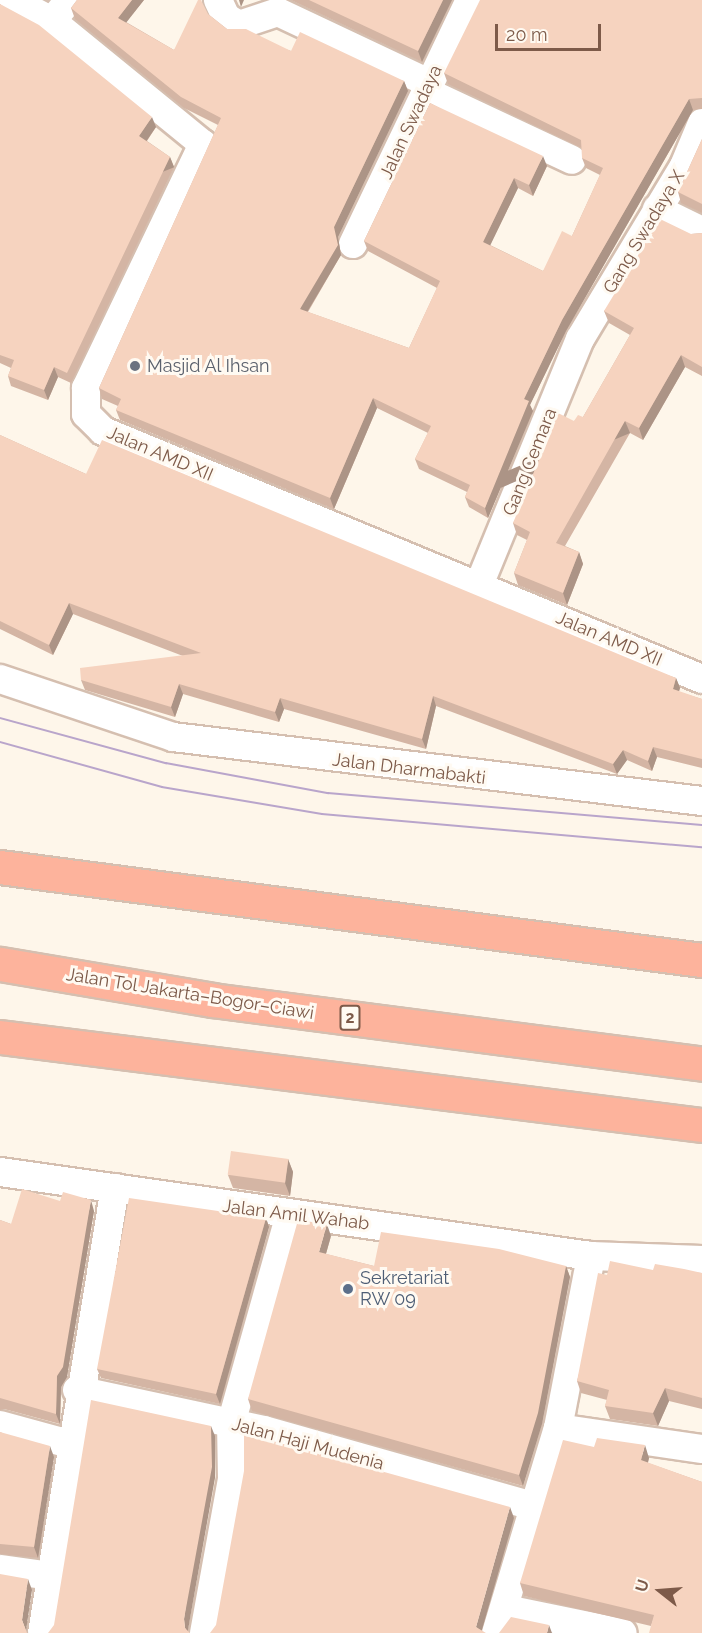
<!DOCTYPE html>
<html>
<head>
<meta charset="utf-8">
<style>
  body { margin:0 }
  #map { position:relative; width:702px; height:1633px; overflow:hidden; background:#fef6ea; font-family:Raleway,sans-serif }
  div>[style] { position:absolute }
  .roads { filter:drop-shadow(2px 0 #d5bfb0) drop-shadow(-2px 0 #d5bfb0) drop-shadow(0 2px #d5bfb0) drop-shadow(0 -2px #d5bfb0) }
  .street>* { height:28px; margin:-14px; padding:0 14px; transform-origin:14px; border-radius:14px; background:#fff }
  .highway>* { height:33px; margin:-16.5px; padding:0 16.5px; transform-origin:16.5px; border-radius:16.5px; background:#fdb39c }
  .tram>* { height:1.5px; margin:-0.75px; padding:0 0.75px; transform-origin:0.75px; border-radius:0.75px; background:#b9a5cb }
  .wall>* { inset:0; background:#d4b5a4 }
  .shaded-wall>* { inset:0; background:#ac9486; transform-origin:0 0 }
  .building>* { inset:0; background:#f6d3bf; transform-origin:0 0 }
  .dots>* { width:16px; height:16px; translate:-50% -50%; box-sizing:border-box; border:3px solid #fffaf2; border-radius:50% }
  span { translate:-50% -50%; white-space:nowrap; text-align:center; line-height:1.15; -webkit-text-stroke:6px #fffaf2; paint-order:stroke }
  .shield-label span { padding:2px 4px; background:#fffaf2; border:2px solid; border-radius:4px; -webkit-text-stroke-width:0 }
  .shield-label { font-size:16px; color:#7d5a49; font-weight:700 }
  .street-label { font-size:18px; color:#7d5a49 }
  .worship-label { font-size:18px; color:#5b616d }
  .left { translate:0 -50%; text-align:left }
  .service-label { font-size:18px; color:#4e5e75 }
  .north { position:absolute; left:630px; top:1561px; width:60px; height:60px; -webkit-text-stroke:4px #fffaf2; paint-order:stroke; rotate:287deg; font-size:16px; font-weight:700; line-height:24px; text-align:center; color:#7d5a49 }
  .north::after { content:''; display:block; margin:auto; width:21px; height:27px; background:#7d5a49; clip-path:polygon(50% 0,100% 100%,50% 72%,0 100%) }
  .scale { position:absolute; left:495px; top:24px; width:106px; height:27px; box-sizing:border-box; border:3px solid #7d5a49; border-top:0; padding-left:8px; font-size:18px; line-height:21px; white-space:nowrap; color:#7d5a49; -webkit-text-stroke:4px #fffaf2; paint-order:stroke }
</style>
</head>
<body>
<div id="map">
  <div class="roads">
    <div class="street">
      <i style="left:12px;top:0;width:45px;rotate:27.7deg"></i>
      <i style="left:52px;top:21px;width:195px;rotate:39.2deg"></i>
      <i style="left:203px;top:144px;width:271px;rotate:115.6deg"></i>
      <i style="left:86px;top:388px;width:26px;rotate:90deg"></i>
      <i style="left:86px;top:414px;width:24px;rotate:45deg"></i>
      <i style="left:103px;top:431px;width:648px;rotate:22.49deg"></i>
      <i style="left:218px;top:0;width:19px;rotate:65deg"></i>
      <i style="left:226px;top:17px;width:15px;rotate:32deg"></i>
      <i style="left:239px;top:25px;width:41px;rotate:-18.4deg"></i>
      <i style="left:278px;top:12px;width:167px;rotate:25.2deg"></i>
      <i style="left:52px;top:21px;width:27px;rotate:-51deg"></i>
      <i style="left:425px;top:91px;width:162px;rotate:25.1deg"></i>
      <i style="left:657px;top:209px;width:50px;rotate:26.1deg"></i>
      <i style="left:353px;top:244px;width:271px;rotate:-64.4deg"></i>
      <i style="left:479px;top:585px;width:266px;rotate:-67.7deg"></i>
      <i style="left:580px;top:339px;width:202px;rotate:-59deg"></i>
      <i style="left:684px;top:166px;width:47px;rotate:-67.3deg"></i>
      <i style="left:0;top:679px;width:182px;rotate:18.5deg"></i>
      <i style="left:173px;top:737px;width:533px;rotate:6.9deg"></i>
      <i style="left:0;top:1172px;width:597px;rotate:8.09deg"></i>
      <i style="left:591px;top:1256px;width:111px;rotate:2.1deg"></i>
      <i style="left:77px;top:1390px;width:191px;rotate:12.1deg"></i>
      <i style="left:264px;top:1430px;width:283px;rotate:15.8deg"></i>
      <i style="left:0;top:1425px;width:76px;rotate:15.3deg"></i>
      <i style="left:558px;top:1428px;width:146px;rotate:8.3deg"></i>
      <i style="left:0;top:1569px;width:51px;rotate:7.8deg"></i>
      <i style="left:506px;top:1609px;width:119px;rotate:11.6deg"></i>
      <i style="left:42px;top:1633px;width:451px;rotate:-80.7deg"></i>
      <i style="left:204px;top:1633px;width:157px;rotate:-79.7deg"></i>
      <i style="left:232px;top:1479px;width:55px;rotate:-91deg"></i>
      <i style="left:231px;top:1424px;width:215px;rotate:-74.3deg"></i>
      <i style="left:496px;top:1633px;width:214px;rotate:-73.2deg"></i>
      <i style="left:558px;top:1428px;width:175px;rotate:-79.1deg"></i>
    </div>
    <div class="highway">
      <i style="left:0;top:867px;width:708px;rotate:7.55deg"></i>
      <i style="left:0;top:964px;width:215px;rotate:9.6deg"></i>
      <i style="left:212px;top:1000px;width:494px;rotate:7.4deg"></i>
      <i style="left:0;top:1037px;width:707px;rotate:7.15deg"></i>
    </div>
  </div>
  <div class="tram">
    <i style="left:0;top:718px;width:172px;rotate:15.2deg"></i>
    <i style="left:166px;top:763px;width:165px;rotate:10.5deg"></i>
    <i style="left:328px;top:793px;width:375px;rotate:4.9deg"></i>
    <i style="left:0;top:742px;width:168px;rotate:15.5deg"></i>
    <i style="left:162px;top:787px;width:162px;rotate:9.6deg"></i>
    <i style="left:322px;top:814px;width:381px;rotate:5deg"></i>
  </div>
  <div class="wall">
    <i style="clip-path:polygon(77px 0,144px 0,126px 22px,174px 50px,208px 14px,227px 29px,291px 51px,404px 81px,408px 91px,338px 237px,341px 255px,308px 312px,409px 348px,437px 288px,368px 251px,364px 241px,430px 103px,547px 166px,533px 196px,518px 188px,490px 245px,543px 271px,572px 236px,600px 175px,586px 168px,582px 158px,582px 148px,448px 84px,444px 73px,702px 0,702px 109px,693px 110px,566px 331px,530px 405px,533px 411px,488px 518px,469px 507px,465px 497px,467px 492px,419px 469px,415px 459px,428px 433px,377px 408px,334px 509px,120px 420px,116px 410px,118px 406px,102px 399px,99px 388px,218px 125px,184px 108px,75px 19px,71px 8px)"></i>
    <i style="clip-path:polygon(291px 0,452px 0,422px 62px)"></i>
    <i style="clip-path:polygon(0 4px,156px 127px,147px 141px,170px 157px,174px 167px,71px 383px,58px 377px,48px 400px,11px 386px,8px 376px,11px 368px,0 363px)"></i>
    <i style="clip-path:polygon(702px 139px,702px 213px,681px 203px,678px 192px)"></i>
    <i style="clip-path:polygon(702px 233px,702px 376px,685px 367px,643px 440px,630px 433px,565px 546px,579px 552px,583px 564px,567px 605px,518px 585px,514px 573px,527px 540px,517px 535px,513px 523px,574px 421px,583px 417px,630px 335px,609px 323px,604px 311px,691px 234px)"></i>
    <i style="clip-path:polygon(0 435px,86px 474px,676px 678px,680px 688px,679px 692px,702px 699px,702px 768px,657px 757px,652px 771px,627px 760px,617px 774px,436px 706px,426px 749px,284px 709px,279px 722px,183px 694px,175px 717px,85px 690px,81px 680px,183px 656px,73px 614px,53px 655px,0 629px)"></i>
    <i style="clip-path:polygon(288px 1159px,293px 1172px,290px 1196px,233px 1188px,228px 1175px)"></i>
    <i style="clip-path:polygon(94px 1211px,67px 1377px,61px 1387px,60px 1424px,4px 1409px,0 1410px,0 1220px,11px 1224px)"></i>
    <i style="clip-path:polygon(266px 1218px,269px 1227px,220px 1404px,101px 1378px,97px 1369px)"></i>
    <i style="clip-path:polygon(331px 1236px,326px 1254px,374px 1266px,566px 1266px,570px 1277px,542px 1424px,523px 1486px,252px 1411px,248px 1399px)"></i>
    <i style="clip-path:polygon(653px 1270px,702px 1273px,702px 1409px,669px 1401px,658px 1426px,610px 1419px,605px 1406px,607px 1400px,581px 1393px,577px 1381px,607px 1275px)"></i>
    <i style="clip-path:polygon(0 1432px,54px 1457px,38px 1558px,0 1554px)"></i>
    <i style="clip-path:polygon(594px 1447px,649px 1458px,648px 1463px,702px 1482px,651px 1626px,524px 1596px,520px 1583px)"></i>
  </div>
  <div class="shaded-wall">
    <i style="clip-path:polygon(132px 0,144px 0,122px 28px,118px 18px)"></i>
    <i style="clip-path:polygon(239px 0,244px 0,241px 7px)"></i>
    <i style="clip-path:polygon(443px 0,452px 0,422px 62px,418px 51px)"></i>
    <i style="clip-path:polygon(404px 81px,408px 91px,338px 237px,341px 255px,303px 319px,300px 309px,334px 227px)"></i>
    <i style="clip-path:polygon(689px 99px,693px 110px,566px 331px,530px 405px,533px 411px,488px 518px,485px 508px,524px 399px,562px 320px)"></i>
    <i style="clip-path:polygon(152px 117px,156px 127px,143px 146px,139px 136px)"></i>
    <i style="clip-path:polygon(543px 156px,547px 166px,533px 196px,529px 185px)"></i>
    <i style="left:170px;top:157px;width:11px;height:239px;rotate:68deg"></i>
    <i style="clip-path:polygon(514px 178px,518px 188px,487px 252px,483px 242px)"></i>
    <i style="clip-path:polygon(681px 355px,685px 367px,643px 440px,639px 428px)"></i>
    <i style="clip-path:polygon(54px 367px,58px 377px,48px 400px,44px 390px)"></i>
    <i style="clip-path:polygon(373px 398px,377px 408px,334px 509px,330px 498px)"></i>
    <i style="left:625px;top:421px;width:13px;height:140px;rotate:67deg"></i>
    <i style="clip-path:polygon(579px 552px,583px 564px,567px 605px,563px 593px)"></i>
    <i style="clip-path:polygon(69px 603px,73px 614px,53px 655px,49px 645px)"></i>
    <i style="clip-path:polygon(676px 678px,680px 688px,676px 700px,673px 689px)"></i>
    <i style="clip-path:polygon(179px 684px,183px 694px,175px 717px,171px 707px)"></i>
    <i style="clip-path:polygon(433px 696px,436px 706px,426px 749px,422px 739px)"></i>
    <i style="clip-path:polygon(280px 698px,284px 709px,279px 722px,275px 712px)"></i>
    <i style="clip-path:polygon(653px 747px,657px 757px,652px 771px,648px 761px)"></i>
    <i style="clip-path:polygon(623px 750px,627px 760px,617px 774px,613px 764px)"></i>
    <i style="clip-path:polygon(288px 1159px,293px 1172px,290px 1196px,285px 1183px)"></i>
    <i style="clip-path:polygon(91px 1200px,94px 1211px,67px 1377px,61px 1387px,60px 1424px,56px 1414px,57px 1376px)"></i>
    <i style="clip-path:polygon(266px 1218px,269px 1227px,220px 1404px,216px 1394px)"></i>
    <i style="clip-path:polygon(327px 1224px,331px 1236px,323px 1264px,319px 1252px)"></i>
    <i style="clip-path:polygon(566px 1266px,570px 1277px,542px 1424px,523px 1486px,519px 1475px)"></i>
    <i style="clip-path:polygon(665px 1388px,669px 1401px,658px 1426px,653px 1413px)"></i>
    <i style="clip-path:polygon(211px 1426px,215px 1436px,215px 1478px,188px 1630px,188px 1633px,185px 1628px,184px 1619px)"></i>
    <i style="clip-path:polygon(645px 1445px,649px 1458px,645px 1473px,641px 1460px)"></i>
    <i style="clip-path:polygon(50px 1446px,54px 1457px,38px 1558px,34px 1547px)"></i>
    <i style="clip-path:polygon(510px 1507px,514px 1518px,481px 1633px,476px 1627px)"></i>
    <i style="clip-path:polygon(28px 1579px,32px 1590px,26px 1631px,22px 1620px)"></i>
    <i style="clip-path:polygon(549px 1625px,552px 1633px,547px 1633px)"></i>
  </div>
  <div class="building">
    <i style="clip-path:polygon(77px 0,132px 0,118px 18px,174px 50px,198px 0,201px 0,208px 14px,227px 29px,246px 29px,291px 51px,300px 32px,404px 81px,334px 227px,338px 245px,300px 309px,409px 348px,440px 281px,364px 241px,430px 103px,543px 156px,529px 185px,514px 178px,483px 242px,543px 271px,562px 231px,572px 236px,603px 168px,582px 158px,581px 140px,444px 73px,480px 0,702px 0,702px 98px,689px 99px,562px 320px,524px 399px,529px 401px,485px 508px,465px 497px,470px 485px,415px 459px,431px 426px,373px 398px,330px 498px,116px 410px,121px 399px,99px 388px,221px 118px,181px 97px,71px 8px)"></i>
    <i style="clip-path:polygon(309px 0,443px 0,418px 51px)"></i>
    <i style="clip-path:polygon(0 4px,39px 25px,152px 117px,139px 136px,170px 157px,67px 373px,54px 367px,44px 390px,8px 376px,14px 360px,0 355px)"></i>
    <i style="clip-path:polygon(702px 139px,702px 204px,678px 192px)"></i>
    <i style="clip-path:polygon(660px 219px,691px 234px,702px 233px,702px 367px,681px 355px,639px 428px,625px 421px,556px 543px,579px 552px,563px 593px,514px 573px,530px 532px,513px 523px,558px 413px,574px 421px,578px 415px,583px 417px,634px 328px,604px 311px)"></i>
    <i style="clip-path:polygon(0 435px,86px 474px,102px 440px,676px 678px,673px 689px,702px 699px,702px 759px,653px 747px,648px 761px,623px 750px,613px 764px,433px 696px,422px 739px,280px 698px,275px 712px,179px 684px,171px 707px,81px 680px,80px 668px,201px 653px,69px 603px,49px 645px,0 621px)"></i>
    <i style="left:231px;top:1151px;width:58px;height:24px;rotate:8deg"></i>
    <i style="clip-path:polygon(22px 1189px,60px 1201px,63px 1192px,91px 1200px,63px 1367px,57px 1376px,56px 1414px,0 1398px,0 1220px,11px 1224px)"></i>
    <i style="clip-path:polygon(129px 1198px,266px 1218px,216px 1394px,97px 1369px)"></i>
    <i style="clip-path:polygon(298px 1220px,327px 1224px,319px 1252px,374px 1266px,381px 1232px,499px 1249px,566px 1266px,538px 1413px,519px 1475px,248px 1399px)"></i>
    <i style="clip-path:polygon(610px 1261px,653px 1270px,655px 1264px,684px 1269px,702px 1273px,702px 1398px,665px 1388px,653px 1413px,605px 1406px,609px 1390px,577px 1381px,598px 1273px,607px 1275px)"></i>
    <i style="clip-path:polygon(91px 1400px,211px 1426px,212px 1467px,184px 1619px,185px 1628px,190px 1633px,48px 1633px,54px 1625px)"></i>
    <i style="clip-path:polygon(0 1432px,50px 1446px,34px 1547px,0 1544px)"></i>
    <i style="clip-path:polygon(244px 1433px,510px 1507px,476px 1627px,486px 1633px,210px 1633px,216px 1625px,244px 1471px)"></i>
    <i style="clip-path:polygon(597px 1438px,645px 1445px,641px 1460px,702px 1482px,702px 1633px,649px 1633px,654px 1615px,520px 1583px,563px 1440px,594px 1447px)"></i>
    <i style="clip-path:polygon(0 1574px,28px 1579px,22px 1620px,27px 1633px,0 1633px)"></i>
    <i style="clip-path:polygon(511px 1617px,549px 1625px,547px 1633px,499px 1633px)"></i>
  </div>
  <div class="dots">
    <i style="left:135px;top:366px;background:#6b7280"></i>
    <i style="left:348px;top:1289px;background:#5c6f8a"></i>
  </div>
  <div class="shield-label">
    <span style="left:350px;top:1018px">2</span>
  </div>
  <div class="street-label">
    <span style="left:411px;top:122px;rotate:-65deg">Jalan Swadaya</span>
    <span style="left:644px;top:232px;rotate:-59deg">Gang Swadaya X</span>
    <span style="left:160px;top:454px;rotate:23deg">Jalan AMD XII</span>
    <span style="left:530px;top:462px;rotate:-68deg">Gang Cemara</span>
    <span style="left:609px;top:639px;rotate:23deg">Jalan AMD XII</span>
    <span style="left:409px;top:769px;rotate:7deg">Jalan Dharmabakti</span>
    <span style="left:190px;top:994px;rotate:9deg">Jalan Tol Jakarta–Bogor–Ciawi</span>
    <span style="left:296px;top:1215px;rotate:7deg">Jalan Amil Wahab</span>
    <span style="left:308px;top:1444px;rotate:15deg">Jalan Haji Mudenia</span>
  </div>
  <div class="worship-label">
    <span class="left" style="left:147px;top:366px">Masjid Al Ihsan</span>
  </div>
  <div class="service-label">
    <span class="left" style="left:360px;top:1289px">Sekretariat<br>RW 09</span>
  </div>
  <div class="north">U</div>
  <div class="scale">20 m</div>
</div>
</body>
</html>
